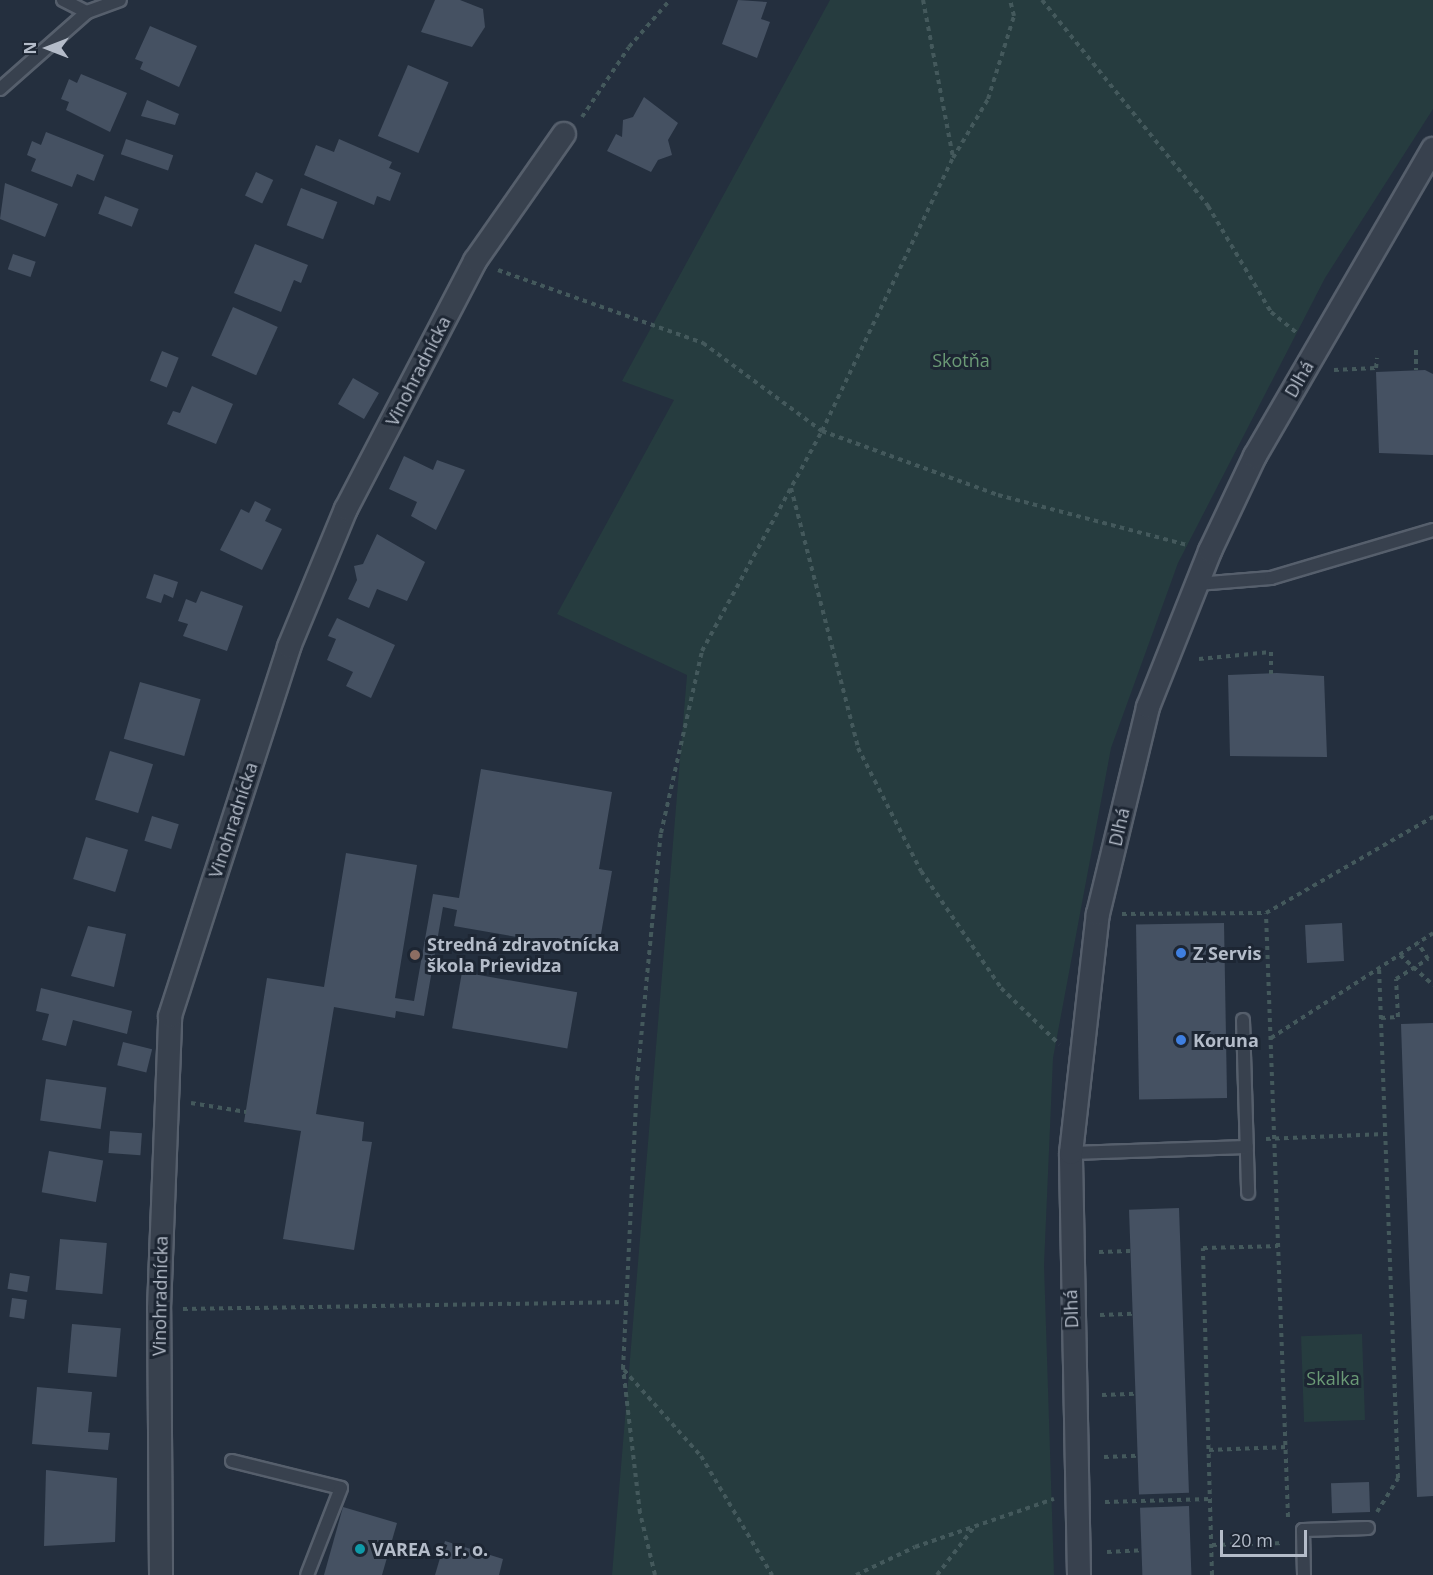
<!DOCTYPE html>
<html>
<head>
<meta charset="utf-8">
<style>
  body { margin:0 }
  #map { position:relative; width:1433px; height:1575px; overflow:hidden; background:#242f3e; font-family:"Open Sans",sans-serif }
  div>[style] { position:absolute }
  .green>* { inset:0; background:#263c3f; transform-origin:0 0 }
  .building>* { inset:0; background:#455162; transform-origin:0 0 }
  .path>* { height:4px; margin-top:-2px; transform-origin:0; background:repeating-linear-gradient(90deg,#44595c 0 4.5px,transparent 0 9px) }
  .roads { filter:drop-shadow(2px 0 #565f6c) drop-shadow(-2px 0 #565f6c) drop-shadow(0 2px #565f6c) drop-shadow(0 -2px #565f6c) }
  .service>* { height:12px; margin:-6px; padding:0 6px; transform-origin:6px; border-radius:6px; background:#38414e }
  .minor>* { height:22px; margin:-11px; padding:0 11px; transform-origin:11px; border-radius:11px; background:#38414e }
  .dots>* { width:16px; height:16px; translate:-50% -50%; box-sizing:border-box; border:3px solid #1d2633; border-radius:50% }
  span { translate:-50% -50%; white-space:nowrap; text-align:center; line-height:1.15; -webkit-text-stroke:6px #1d2633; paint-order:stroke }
  .park-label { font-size:18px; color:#6b9a76 }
  .street-label { font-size:18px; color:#b4bcc9 }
  .poi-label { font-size:18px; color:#b4bcc9; font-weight:700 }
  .left { translate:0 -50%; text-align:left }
  .north { position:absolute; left:18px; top:18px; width:60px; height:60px; -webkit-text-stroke:4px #1d2633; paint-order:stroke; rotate:270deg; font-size:16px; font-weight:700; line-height:24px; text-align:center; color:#b4bcc9 }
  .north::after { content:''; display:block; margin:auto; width:21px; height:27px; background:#b4bcc9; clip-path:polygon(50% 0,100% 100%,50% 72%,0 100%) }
  .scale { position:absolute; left:1220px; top:1530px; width:87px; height:27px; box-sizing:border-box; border:3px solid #b4bcc9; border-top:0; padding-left:8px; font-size:18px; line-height:21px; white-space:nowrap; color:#b4bcc9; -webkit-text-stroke:4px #1d2633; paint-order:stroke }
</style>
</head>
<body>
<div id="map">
  <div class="green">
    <i style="clip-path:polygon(830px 0,1433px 0,1433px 109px,1325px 278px,1178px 563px,1111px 748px,1053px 1058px,1044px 1265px,1054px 1575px,612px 1575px,687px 675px,557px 614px,674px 400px,622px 381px)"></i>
    <i style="left:1362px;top:1334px;width:86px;height:61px;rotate:88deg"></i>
  </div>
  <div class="building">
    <i style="clip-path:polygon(435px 0,460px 0,483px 9px,485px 27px,472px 47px,421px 32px)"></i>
    <i style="clip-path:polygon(738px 0,767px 2px,761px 19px,770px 22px,757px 58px,722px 44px)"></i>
    <i style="clip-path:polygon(150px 26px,197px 46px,179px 87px,140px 69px,143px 62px,135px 59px)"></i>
    <i style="left:408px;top:65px;width:44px;height:77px;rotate:23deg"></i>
    <i style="clip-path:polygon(81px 74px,127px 93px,110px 132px,66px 110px,69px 102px,61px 99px,69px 79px,77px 83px)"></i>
    <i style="clip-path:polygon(644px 97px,678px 123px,668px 140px,672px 155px,658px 160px,651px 172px,607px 151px,616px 134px,622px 137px,623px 120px,633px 117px)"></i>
    <i style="clip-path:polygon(147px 100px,179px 114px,175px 125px,141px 116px)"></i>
    <i style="clip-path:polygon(46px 132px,104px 155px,94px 181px,77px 174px,72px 187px,31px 171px,36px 159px,27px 155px,32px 141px,41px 145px)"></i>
    <i style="left:126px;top:139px;width:50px;height:16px;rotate:19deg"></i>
    <i style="clip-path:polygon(339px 139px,392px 162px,389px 168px,401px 173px,390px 201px,377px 196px,374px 205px,304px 175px,316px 145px,334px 152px)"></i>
    <i style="left:256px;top:172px;width:19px;height:26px;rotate:25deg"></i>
    <i style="clip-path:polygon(5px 183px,58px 204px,45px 237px,0 219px)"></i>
    <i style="left:301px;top:188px;width:39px;height:40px;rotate:21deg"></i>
    <i style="left:105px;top:196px;width:36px;height:19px;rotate:21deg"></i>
    <i style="clip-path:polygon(255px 244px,308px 265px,301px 283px,294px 280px,281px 312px,234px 293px)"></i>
    <i style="left:13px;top:254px;width:24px;height:16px;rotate:19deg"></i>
    <i style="left:233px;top:307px;width:49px;height:53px;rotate:24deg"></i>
    <i style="left:162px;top:351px;width:18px;height:32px;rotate:22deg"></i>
    <i style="clip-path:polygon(1425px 370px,1433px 374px,1433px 455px,1379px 453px,1376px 372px)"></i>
    <i style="left:353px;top:378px;width:30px;height:30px;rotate:30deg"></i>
    <i style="clip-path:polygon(192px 386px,233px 404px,216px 444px,167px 424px,173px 411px,180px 413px)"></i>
    <i style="clip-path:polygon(404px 456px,433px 470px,437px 460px,465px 470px,436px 530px,411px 516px,417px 502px,389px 489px)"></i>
    <i style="clip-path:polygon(255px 501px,271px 509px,265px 521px,282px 529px,262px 570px,220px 550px,241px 509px,249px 513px)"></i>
    <i style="clip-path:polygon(377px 534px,425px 562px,407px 601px,377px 589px,369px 608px,348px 599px,357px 580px,354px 566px,363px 564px)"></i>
    <i style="clip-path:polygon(154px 574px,178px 582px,173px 598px,164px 594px,161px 603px,146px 598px)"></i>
    <i style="clip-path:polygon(201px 591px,243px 606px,227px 651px,183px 636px,188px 624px,178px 621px,186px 599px,196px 603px)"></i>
    <i style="clip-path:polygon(337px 618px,395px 645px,371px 698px,346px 686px,353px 672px,327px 660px,336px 639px,328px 636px)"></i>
    <i style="clip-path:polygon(1277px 673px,1324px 676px,1327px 757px,1230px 756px,1228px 675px)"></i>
    <i style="left:140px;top:682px;width:63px;height:59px;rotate:16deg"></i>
    <i style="left:110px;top:751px;width:45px;height:51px;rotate:17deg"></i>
    <i style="clip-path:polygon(481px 769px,612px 792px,599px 869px,612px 871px,598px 951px,454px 926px,457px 910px,443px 907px,424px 1016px,396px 1011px,395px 1018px,334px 1007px,316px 1114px,364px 1122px,362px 1141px,372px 1142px,354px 1250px,283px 1239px,301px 1131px,244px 1122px,267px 978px,324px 987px,346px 853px,417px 865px,395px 998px,414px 1001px,433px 894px,459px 898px)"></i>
    <i style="left:152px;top:816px;width:28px;height:26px;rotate:17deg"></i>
    <i style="left:86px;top:837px;width:44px;height:44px;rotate:17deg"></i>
    <i style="left:1224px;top:923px;width:175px;height:88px;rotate:89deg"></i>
    <i style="left:1342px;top:923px;width:38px;height:37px;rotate:87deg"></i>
    <i style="clip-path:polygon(88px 926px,126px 934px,114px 987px,71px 976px)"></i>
    <i style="left:462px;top:972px;width:117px;height:57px;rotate:10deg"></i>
    <i style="clip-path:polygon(41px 988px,132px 1011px,127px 1034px,73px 1020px,66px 1046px,42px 1040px,49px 1014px,36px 1011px)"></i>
    <i style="clip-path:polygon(1433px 1023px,1433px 1496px,1417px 1497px,1401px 1024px)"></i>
    <i style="left:123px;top:1042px;width:30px;height:24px;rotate:14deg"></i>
    <i style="left:46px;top:1079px;width:61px;height:42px;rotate:8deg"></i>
    <i style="left:110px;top:1131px;width:32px;height:22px;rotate:4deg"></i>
    <i style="left:49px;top:1151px;width:55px;height:42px;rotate:10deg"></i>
    <i style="left:1179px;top:1208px;width:285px;height:50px;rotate:88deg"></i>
    <i style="left:60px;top:1239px;width:47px;height:51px;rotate:5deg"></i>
    <i style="left:10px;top:1273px;width:20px;height:16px;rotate:9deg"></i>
    <i style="left:12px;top:1298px;width:15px;height:19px;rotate:8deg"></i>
    <i style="left:72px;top:1324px;width:49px;height:49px;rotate:5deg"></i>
    <i style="clip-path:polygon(37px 1387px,92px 1392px,88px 1432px,110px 1433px,108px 1450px,32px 1444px)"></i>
    <i style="clip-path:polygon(46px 1470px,117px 1478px,115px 1542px,44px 1546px)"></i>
    <i style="left:1369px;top:1482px;width:30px;height:38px;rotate:88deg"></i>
    <i style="left:1189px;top:1506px;width:69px;height:49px;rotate:88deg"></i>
    <i style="clip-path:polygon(343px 1507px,397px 1523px,382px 1575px,324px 1575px)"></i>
    <i style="clip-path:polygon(445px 1541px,503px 1559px,499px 1575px,435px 1575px)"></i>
  </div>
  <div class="path">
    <i style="left:923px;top:0;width:161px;rotate:79.2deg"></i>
    <i style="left:1042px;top:0;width:265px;rotate:51.1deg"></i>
    <i style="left:1208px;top:206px;width:123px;rotate:59.3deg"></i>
    <i style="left:1271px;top:312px;width:33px;rotate:39deg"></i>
    <i style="left:582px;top:117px;width:84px;rotate:-56.1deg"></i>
    <i style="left:629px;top:47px;width:62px;rotate:-48.9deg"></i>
    <i style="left:498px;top:270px;width:218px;rotate:19.6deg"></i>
    <i style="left:703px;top:343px;width:148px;rotate:36.5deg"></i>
    <i style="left:822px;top:431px;width:187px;rotate:20deg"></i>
    <i style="left:998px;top:495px;width:196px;rotate:14.8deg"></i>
    <i style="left:1416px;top:350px;width:20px;rotate:90deg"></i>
    <i style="left:1334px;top:370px;width:42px;rotate:-2.7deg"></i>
    <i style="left:1376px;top:368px;width:10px;rotate:-84deg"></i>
    <i style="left:791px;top:488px;width:268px;rotate:75.5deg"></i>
    <i style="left:858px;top:748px;width:138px;rotate:62.9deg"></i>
    <i style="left:921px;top:871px;width:142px;rotate:55.6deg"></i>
    <i style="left:1001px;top:988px;width:81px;rotate:44deg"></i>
    <i style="left:1199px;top:659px;width:72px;rotate:-5.6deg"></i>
    <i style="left:1271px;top:652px;width:22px;rotate:90deg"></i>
    <i style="left:1122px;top:914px;width:144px;rotate:-0.4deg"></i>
    <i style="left:1400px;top:955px;width:45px;rotate:42.3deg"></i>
    <i style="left:1381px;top:1018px;width:17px;rotate:-3deg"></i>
    <i style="left:1398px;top:1017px;width:38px;rotate:-93deg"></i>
    <i style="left:1396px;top:979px;width:38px;rotate:-32deg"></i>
    <i style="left:1428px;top:959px;width:19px;rotate:-122deg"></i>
    <i style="left:1271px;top:1038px;width:193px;rotate:-32.9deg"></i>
    <i style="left:191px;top:1103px;width:56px;rotate:9.3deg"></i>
    <i style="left:1266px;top:1139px;width:119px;rotate:-2.4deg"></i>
    <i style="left:1099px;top:1252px;width:31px;rotate:-2deg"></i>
    <i style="left:183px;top:1309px;width:444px;rotate:-0.9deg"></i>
    <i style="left:1100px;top:1315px;width:33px;rotate:-2deg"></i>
    <i style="left:624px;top:1370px;width:115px;rotate:48.2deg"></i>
    <i style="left:701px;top:1456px;width:139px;rotate:59.2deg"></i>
    <i style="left:1102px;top:1395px;width:34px;rotate:-2deg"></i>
    <i style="left:1209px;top:1450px;width:77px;rotate:-2.2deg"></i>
    <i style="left:1104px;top:1457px;width:34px;rotate:-2deg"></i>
    <i style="left:1105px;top:1502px;width:105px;rotate:-1.6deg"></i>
    <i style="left:1377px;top:1512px;width:40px;rotate:-58deg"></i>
    <i style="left:1398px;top:1478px;width:510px;rotate:-92.13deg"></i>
    <i style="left:1288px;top:1517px;width:604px;rotate:-92.09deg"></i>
    <i style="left:1266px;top:913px;width:193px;rotate:-29.9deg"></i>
    <i style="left:1212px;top:1545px;width:71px;rotate:-1.6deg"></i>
    <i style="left:1107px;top:1552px;width:35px;rotate:-3deg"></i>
    <i style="left:655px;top:1575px;width:64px;rotate:-103.6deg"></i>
    <i style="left:640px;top:1513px;width:145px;rotate:-96.7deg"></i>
    <i style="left:623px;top:1369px;width:289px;rotate:-87.2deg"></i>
    <i style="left:637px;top:1080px;width:248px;rotate:-84.5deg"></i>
    <i style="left:661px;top:833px;width:187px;rotate:-77.3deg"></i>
    <i style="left:702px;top:651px;width:251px;rotate:-61.4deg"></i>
    <i style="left:822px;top:431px;width:303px;rotate:-64.4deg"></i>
    <i style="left:953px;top:158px;width:69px;rotate:-59.3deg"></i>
    <i style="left:988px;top:99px;width:87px;rotate:-72.6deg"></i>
    <i style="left:1014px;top:16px;width:16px;rotate:-104deg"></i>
    <i style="left:856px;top:1575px;width:65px;rotate:-25.4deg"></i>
    <i style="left:915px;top:1547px;width:147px;rotate:-19.1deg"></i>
    <i style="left:937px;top:1575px;width:62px;rotate:-52.2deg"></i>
    <i style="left:1212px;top:1575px;width:327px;rotate:-91.6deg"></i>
    <i style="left:1203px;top:1248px;width:75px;rotate:-1.5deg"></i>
  </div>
  <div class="roads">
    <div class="service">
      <i style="left:63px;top:0;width:27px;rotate:27deg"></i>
      <i style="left:87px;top:12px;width:35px;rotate:-20deg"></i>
      <i style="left:0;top:89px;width:116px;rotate:-41.5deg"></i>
      <i style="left:1197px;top:584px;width:74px;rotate:-4.6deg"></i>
      <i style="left:1271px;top:578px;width:169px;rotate:-16.5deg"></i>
      <i style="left:1243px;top:1020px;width:173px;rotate:88.3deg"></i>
      <i style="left:1071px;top:1153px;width:176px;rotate:-2deg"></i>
      <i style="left:232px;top:1461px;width:112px;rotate:13.9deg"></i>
      <i style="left:341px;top:1488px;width:93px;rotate:111.3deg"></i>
      <i style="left:1304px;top:1575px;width:45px;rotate:-91.3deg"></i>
      <i style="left:1303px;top:1530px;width:65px;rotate:-1.8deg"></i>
    </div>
    <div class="minor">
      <i style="left:161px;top:1575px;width:266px;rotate:-90.4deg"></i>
      <i style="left:159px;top:1309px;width:293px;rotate:-87.8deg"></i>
      <i style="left:170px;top:1016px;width:388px;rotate:-72.1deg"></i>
      <i style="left:289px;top:647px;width:149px;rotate:-67.6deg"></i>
      <i style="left:346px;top:509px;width:280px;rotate:-62.5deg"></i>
      <i style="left:475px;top:261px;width:155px;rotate:-55deg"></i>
      <i style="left:1079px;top:1575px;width:422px;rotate:-91.1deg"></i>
      <i style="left:1071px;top:1153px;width:241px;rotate:-83.6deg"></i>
      <i style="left:1098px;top:914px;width:213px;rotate:-76.4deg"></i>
      <i style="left:1148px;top:707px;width:168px;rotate:-68.3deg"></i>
      <i style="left:1210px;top:551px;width:105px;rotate:-64.7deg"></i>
      <i style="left:1255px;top:456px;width:355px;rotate:-59.9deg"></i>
    </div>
  </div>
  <div class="dots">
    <i style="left:1181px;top:953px;background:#3f7fe0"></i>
    <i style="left:415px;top:955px;background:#8d6e63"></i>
    <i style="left:1181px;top:1040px;background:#3f7fe0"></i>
    <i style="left:360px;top:1549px;background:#0f9aa8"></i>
  </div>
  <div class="park-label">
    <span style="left:961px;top:360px">Skotňa</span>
    <span style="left:1333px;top:1378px">Skalka</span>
  </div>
  <div class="street-label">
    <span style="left:418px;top:371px;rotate:-63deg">Vinohradnícka</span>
    <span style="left:1299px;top:379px;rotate:-60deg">Dlhá</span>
    <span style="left:233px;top:820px;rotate:-72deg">Vinohradnícka</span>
    <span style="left:1119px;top:827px;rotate:-77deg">Dlhá</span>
    <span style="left:160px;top:1296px;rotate:-89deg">Vinohradnícka</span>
    <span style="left:1071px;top:1309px;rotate:-92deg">Dlhá</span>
  </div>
  <div class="poi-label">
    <span class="left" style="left:427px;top:955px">Stredná zdravotnícka<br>škola Prievidza</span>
    <span class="left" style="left:1193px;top:953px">Z Servis</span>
    <span class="left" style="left:1193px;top:1040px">Koruna</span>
    <span class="left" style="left:372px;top:1549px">VAREA s. r. o.</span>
  </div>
  <div class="north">N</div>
  <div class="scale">20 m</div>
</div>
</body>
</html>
